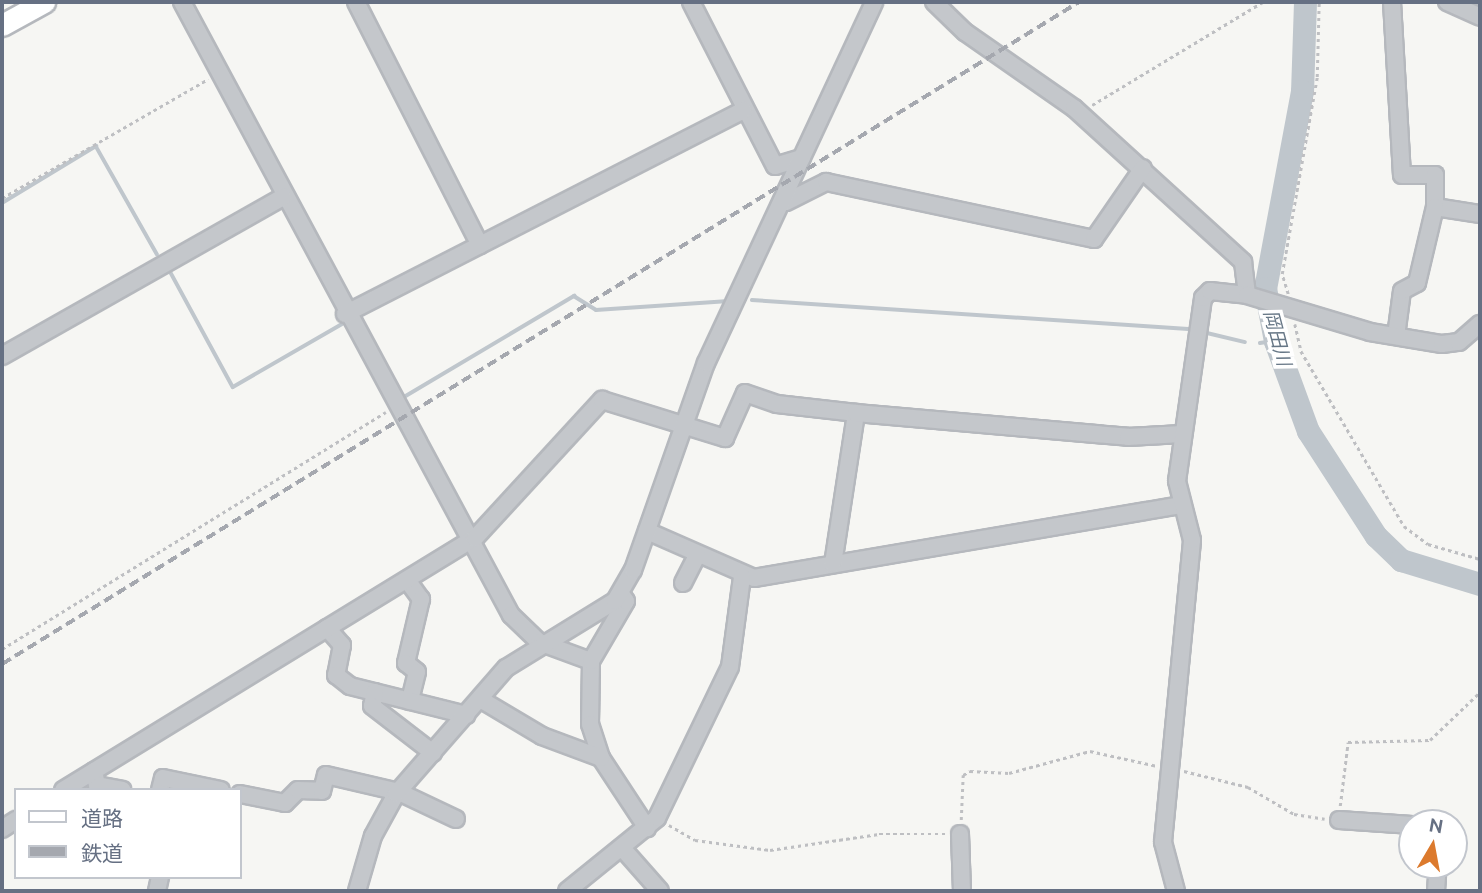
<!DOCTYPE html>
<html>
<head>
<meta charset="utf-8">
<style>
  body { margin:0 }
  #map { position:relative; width:1482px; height:893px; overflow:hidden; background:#f6f6f3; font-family:Ubuntu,"Noto Sans JP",sans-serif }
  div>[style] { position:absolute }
  .stream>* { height:3.5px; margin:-1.75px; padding:0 1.75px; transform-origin:1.75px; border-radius:1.75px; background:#bfc6cc }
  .river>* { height:23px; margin:-11.5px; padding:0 11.5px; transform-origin:11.5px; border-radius:11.5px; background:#bfc6cc }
  .path>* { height:2.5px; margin-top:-1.25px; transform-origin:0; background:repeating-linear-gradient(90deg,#bebfc2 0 3.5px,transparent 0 7px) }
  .roads { filter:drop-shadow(2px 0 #b5b8bd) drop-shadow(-2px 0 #b5b8bd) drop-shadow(0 2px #b5b8bd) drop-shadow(0 -2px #b5b8bd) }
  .minor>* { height:16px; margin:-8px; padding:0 8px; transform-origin:8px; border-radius:8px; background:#c4c7cb }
  .major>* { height:21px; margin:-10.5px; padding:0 10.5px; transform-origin:10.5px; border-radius:10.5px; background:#fff }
  .rail>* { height:3.5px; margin-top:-1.75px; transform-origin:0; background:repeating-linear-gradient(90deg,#a5a8af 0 10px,transparent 0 15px) }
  span { translate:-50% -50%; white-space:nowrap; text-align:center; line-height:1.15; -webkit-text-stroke:7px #fff; paint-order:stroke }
  .water-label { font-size:19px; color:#677786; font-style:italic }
  .frame { position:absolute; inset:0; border:4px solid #667083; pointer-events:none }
  .legend { position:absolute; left:14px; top:788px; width:228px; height:91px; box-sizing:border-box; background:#fff; border:2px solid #c2c6cd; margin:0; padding:9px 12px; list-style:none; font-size:21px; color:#667083 }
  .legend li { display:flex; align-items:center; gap:14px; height:35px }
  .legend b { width:35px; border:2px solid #c2c6cd }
  .north { position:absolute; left:1398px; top:809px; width:70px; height:70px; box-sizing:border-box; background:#fff; border:2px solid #c2c6cd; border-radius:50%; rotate:10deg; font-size:19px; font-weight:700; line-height:28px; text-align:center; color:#667083 }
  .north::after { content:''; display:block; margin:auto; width:24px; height:32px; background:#dc7a2d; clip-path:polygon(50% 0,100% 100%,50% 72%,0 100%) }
</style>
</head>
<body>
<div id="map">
  <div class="stream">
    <i style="left:2px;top:203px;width:110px;rotate:-31.2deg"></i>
    <i style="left:96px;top:146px;width:124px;rotate:60.5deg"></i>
    <i style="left:170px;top:271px;width:132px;rotate:61.5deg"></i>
    <i style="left:233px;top:387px;width:126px;rotate:-30deg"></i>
    <i style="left:752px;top:300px;width:437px;rotate:3.8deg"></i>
    <i style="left:1203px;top:332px;width:43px;rotate:13.4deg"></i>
    <i style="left:1260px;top:343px;width:15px;rotate:-8deg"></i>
    <i style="left:399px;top:400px;width:204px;rotate:-30.7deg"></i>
    <i style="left:574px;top:296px;width:26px;rotate:32deg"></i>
    <i style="left:596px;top:310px;width:133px;rotate:-3.9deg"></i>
  </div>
  <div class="river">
    <i style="left:1305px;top:2px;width:89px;rotate:91.9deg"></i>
    <i style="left:1302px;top:91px;width:200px;rotate:100.6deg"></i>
    <i style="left:1265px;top:288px;width:54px;rotate:79.3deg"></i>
    <i style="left:1275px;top:341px;width:96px;rotate:69.9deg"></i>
    <i style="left:1308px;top:431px;width:125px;rotate:57.1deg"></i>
    <i style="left:1376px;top:536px;width:35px;rotate:44deg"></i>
    <i style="left:1401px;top:560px;width:83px;rotate:16.9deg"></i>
  </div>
  <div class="path">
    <i style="left:1092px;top:105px;width:200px;rotate:-31.1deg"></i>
    <i style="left:2px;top:198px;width:238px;rotate:-30deg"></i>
    <i style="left:1288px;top:294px;width:21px;rotate:-107deg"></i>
    <i style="left:1282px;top:274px;width:200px;rotate:-79.9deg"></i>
    <i style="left:1317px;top:77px;width:75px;rotate:-88.5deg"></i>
    <i style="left:1295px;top:324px;width:28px;rotate:77deg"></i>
    <i style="left:1301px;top:351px;width:203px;rotate:59.5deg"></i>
    <i style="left:1404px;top:526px;width:30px;rotate:37deg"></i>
    <i style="left:1428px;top:544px;width:54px;rotate:16.1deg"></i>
    <i style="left:2px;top:649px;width:451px;rotate:-31.7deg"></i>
    <i style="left:1184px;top:771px;width:66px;rotate:14deg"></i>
    <i style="left:1248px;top:787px;width:53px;rotate:30.4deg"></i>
    <i style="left:1294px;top:814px;width:31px;rotate:9deg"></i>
    <i style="left:1340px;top:806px;width:64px;rotate:-82.9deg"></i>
    <i style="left:1348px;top:742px;width:82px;rotate:-1.4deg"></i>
    <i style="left:1430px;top:740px;width:69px;rotate:-43.8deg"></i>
    <i style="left:961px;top:820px;width:45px;rotate:-87.5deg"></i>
    <i style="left:963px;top:775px;width:8px;rotate:-30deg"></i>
    <i style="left:970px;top:771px;width:39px;rotate:3deg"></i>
    <i style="left:1009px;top:773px;width:84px;rotate:-15.2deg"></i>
    <i style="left:1090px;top:751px;width:69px;rotate:12.6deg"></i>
    <i style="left:669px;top:825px;width:30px;rotate:30deg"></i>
    <i style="left:695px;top:840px;width:76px;rotate:7.6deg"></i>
    <i style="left:770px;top:850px;width:110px;rotate:-8.4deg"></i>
    <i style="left:879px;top:834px;width:68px"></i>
  </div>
  <div class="roads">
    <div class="minor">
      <i style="left:182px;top:2px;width:696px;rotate:61.78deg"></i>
      <i style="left:511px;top:615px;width:39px;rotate:44deg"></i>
      <i style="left:539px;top:642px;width:55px;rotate:20.1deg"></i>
      <i style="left:591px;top:661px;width:63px;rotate:90.9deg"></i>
      <i style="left:590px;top:724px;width:36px;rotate:72deg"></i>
      <i style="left:601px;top:758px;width:84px;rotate:56.7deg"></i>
      <i style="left:356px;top:2px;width:273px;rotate:63deg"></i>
      <i style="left:691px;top:2px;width:184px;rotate:62.9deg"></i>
      <i style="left:775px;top:166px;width:28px;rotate:-17deg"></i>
      <i style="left:934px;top:2px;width:43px;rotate:44.1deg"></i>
      <i style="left:965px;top:32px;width:133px;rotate:34.9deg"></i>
      <i style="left:1074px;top:108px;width:229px;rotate:42.3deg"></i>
      <i style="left:1243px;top:262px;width:33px;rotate:83deg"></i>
      <i style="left:1392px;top:2px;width:173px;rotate:86.7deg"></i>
      <i style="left:1402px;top:175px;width:33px"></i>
      <i style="left:1435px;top:175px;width:32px;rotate:90deg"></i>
      <i style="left:1435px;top:207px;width:46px;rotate:8.8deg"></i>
      <i style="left:1447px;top:2px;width:36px;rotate:24deg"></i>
      <i style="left:786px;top:202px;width:45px;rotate:-26.6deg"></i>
      <i style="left:826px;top:182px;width:274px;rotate:12deg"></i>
      <i style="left:1094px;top:239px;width:86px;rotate:-55.4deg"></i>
      <i style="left:345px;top:314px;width:448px;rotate:-27.1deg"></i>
      <i style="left:1396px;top:336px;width:45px;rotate:-82.4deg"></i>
      <i style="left:1402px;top:291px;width:17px;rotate:-28deg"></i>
      <i style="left:1417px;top:283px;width:78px;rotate:-76.7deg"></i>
      <i style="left:2px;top:356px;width:323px;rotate:-29.5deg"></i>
      <i style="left:647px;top:531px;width:117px;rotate:23.7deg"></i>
      <i style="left:754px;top:578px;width:434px;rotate:-9.7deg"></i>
      <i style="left:833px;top:564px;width:153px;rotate:-81.3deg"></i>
      <i style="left:407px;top:580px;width:24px;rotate:54deg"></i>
      <i style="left:421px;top:599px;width:66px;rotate:103.2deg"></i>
      <i style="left:406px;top:663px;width:14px;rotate:39deg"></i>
      <i style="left:417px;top:672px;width:30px;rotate:104deg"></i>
      <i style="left:683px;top:583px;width:31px;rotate:-63deg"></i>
      <i style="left:327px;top:628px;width:23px;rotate:49deg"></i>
      <i style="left:342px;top:645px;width:31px;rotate:101deg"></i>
      <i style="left:336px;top:675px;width:18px;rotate:38deg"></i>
      <i style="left:350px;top:686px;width:120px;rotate:14deg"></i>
      <i style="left:591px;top:661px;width:69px;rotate:-59.7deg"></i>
      <i style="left:626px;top:601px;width:9px;rotate:-126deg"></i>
      <i style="left:375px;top:692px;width:14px;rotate:102deg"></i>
      <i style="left:372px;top:706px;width:77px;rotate:37.6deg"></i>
      <i style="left:480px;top:699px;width:72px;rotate:30.8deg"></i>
      <i style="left:542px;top:736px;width:63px;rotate:20.4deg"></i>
      <i style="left:94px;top:771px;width:14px;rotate:78deg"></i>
      <i style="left:97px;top:785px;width:26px;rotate:11deg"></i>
      <i style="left:63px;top:790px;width:483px;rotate:-31.5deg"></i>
      <i style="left:475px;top:538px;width:188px;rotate:-47.4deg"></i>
      <i style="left:602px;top:400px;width:129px;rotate:17.2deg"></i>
      <i style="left:725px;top:438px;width:49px;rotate:-66deg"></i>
      <i style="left:745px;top:393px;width:34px;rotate:19deg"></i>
      <i style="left:777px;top:404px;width:80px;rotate:6.5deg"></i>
      <i style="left:856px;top:413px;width:273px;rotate:5deg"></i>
      <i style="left:1128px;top:437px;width:54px;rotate:-3.2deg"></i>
      <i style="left:160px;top:790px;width:12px;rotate:-76deg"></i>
      <i style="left:163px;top:778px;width:59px;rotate:11.7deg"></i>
      <i style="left:240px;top:794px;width:46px;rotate:11.3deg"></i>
      <i style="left:285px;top:803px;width:18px;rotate:-45deg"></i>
      <i style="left:298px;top:790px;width:24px;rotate:2deg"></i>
      <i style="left:322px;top:791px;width:16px;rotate:-76deg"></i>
      <i style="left:326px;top:775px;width:75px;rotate:13.1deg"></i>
      <i style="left:399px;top:792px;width:63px;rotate:25.3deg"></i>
      <i style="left:1339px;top:820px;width:73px;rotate:3.9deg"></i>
      <i style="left:2px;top:829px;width:17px;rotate:-33deg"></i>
      <i style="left:960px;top:834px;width:57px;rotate:88deg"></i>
      <i style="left:623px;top:849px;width:56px;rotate:48.6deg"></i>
      <i style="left:157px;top:891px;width:14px;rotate:-78deg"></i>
      <i style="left:357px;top:891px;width:57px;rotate:-73.8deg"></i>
      <i style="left:373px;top:836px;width:48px;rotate:-61.3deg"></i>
      <i style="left:396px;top:794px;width:167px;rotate:-48.9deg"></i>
      <i style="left:506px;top:668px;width:128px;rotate:-31.6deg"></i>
      <i style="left:615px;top:601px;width:36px;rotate:-60deg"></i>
      <i style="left:633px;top:570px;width:219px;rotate:-70.6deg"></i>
      <i style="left:706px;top:363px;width:398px;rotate:-65deg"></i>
      <i style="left:567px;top:891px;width:116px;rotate:-39deg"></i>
      <i style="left:657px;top:818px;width:168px;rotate:-64.2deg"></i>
      <i style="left:730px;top:667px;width:91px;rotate:-82.4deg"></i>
      <i style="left:1176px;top:891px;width:51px;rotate:-104.9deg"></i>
      <i style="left:1163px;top:842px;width:303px;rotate:-84.5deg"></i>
      <i style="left:1192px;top:540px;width:61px;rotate:-104.3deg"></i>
      <i style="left:1177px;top:481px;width:185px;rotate:-81.9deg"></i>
      <i style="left:1203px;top:298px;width:10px;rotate:-45deg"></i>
      <i style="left:1210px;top:291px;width:37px;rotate:6deg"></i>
      <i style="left:1247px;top:295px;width:128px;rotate:16.7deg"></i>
      <i style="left:1370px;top:332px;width:73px;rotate:9.5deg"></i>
      <i style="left:1442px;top:344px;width:17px;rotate:-7deg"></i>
      <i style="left:1459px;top:342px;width:28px;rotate:-41deg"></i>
      <i style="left:1436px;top:891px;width:26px;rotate:-86deg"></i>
    </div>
    <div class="major">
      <i style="left:2px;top:25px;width:48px;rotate:-28.7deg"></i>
    </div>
  </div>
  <div class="rail">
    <i style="left:2px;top:664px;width:1264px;rotate:-31.58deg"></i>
  </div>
  <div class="water-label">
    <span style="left:1277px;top:338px;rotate:75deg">岡田川</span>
  </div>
  <div class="frame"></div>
  <ul class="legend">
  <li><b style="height:9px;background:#fff"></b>道路</li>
  <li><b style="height:9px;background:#a5a8af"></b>鉄道</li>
  </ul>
  <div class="north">N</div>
</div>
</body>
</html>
